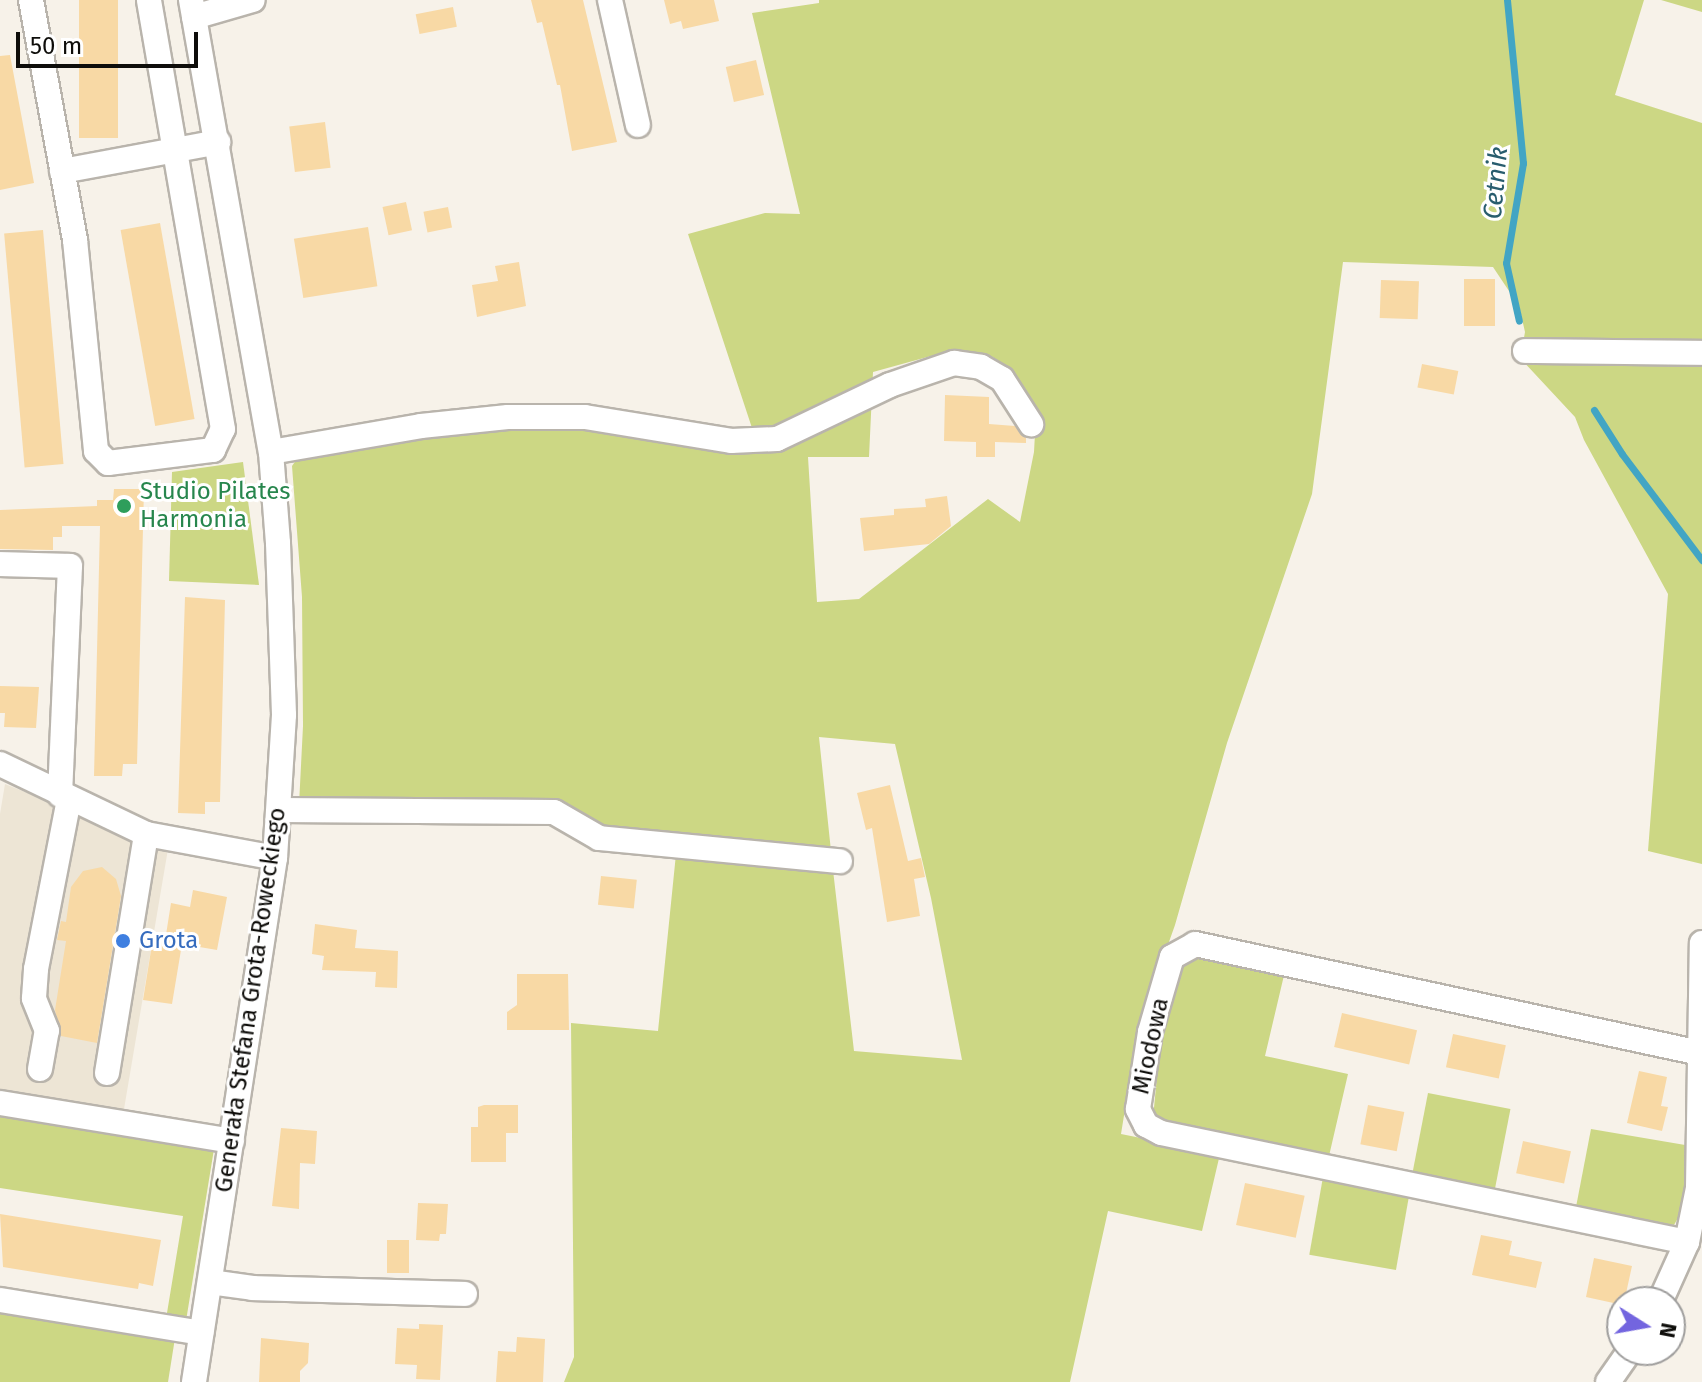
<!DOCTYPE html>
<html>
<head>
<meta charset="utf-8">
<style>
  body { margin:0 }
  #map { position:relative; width:1702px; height:1382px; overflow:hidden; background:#f7f2e9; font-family:"Fira Sans",sans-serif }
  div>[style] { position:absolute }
  .built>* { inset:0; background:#ede5d5 }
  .green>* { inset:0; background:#ccd784; transform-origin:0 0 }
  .stream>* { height:7px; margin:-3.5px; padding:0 3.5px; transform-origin:3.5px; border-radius:3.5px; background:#42a5c4 }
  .building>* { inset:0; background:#f8d9a5; transform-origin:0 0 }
  .roads { filter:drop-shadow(2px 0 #b9b4ac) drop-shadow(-2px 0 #b9b4ac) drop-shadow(0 2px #b9b4ac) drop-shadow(0 -2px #b9b4ac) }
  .minor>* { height:24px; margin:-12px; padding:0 12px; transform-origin:12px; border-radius:12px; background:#fff }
  .dots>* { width:22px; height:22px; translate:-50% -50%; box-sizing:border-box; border:4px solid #fff; border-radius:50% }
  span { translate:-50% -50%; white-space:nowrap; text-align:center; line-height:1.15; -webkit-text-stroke:6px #fff; paint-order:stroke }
  .leisure-label { font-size:24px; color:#27864d }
  .left { translate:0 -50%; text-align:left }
  .shop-label { font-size:24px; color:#366cbe }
  .street-label { font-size:24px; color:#0e0d0a }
  .water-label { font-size:26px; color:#285d6e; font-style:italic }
  .north { position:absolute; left:1606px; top:1286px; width:80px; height:80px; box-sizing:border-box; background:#fff; border:2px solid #9f9e9d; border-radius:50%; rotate:101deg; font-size:22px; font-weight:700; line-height:32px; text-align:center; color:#0e0d0a }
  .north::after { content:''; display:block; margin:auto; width:28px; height:36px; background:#7365df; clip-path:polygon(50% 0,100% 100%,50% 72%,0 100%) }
  .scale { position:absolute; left:16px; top:32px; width:182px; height:36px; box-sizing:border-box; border:4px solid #0e0d0a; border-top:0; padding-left:10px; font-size:24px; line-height:28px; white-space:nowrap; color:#0e0d0a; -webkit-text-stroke:6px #fff; paint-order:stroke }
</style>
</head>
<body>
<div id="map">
  <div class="built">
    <i style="clip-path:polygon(5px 784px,168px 849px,123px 1115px,0 1094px,0 814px)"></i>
  </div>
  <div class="green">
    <i style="clip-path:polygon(evenodd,819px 0,1644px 0,1615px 95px,1702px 123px,1702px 347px,1523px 343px,1525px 332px,1519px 306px,1493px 267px,1343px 262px,1312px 494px,1227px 743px,1175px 925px,1138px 1029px,1121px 1134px,1220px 1154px,1202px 1231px,1108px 1211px,1070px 1382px,564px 1382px,574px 1357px,571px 1023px,658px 1031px,676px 854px,833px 870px,854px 1051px,962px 1060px,931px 898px,895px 744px,819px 737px,831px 851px,600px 829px,556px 804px,299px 805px,303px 726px,302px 597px,292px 466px,299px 456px,508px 423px,753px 431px,688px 234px,765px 213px,800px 214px,752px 13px,819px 3px,819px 0,964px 352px,993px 357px,1019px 379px,1036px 415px,1034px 452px,1020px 522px,988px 499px,859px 599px,817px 602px,808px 457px,869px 457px,873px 372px,931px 356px,964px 352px)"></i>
    <i style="clip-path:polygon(1661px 0,1702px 0,1702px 12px)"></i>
    <i style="clip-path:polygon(1519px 357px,1702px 361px,1702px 864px,1648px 851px,1668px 594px,1584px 440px,1575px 417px)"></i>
    <i style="clip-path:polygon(243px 462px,259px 585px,169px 581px,172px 472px)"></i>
    <i style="clip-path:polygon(1192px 954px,1285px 971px,1265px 1056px,1348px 1074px,1329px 1156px,1153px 1118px,1160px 1045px,1177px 968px)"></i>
    <i style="left:1428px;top:1093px;width:84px;height:84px;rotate:11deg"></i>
    <i style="clip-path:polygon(0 1112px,214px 1149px,186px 1321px,166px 1319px,183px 1216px,0 1188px)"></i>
    <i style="clip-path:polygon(1591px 1129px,1691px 1146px,1682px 1211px,1674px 1225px,1576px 1207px)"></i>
    <i style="left:1323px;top:1177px;width:88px;height:79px;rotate:10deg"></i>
    <i style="clip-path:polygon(0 1310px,175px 1338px,168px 1382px,0 1382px)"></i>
  </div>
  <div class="stream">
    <i style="left:1507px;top:0;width:164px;rotate:84.4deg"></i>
    <i style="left:1523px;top:163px;width:101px;rotate:99.6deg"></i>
    <i style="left:1506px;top:263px;width:59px;rotate:77.4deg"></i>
    <i style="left:1594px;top:410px;width:52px;rotate:57.5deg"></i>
    <i style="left:1622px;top:454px;width:133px;rotate:53deg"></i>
  </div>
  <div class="building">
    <i style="left:79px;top:0;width:39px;height:138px"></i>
    <i style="clip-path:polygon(531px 0,583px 0,617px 142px,572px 151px,560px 85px,557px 85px,542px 22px,537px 23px)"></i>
    <i style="clip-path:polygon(664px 0,714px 0,719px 21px,683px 29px,681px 21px,670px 24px)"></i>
    <i style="left:453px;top:7px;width:20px;height:38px;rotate:79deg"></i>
    <i style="clip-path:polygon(10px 55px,34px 183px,0 190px,0 56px)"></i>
    <i style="left:756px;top:60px;width:36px;height:31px;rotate:77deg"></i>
    <i style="left:325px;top:122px;width:46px;height:36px;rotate:83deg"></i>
    <i style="left:406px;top:202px;width:29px;height:24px;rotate:78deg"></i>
    <i style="left:448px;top:207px;width:21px;height:25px;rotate:79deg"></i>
    <i style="left:160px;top:223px;width:199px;height:40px;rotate:80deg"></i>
    <i style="left:368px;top:227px;width:60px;height:75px;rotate:81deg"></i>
    <i style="left:43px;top:230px;width:235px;height:39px;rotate:85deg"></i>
    <i style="clip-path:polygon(519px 262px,526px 306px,477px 317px,472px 285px,498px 281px,495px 266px)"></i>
    <i style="left:1464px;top:279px;width:31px;height:47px"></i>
    <i style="left:1381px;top:280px;width:38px;height:38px;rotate:2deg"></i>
    <i style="left:1422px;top:364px;width:37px;height:24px;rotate:11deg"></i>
    <i style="clip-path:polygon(945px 395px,989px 397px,989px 424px,1015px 426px,1026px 438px,1026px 443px,995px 442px,995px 457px,976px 457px,976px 442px,944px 441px)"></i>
    <i style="clip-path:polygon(114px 489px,144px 489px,137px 764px,123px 764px,122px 776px,94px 776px,100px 526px,62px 526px,62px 537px,53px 537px,53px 550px,0 549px,0 510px,97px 506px,97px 500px,113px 500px)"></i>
    <i style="clip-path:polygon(947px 496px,951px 526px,929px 544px,864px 551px,860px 518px,894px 515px,894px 509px,926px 507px,925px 499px)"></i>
    <i style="clip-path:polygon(185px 597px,225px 600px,220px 802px,205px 802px,205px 814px,178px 813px)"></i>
    <i style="clip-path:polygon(0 686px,39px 687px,36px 728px,4px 727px,5px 713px,0 713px)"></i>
    <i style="clip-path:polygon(890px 785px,908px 861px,921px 858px,925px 877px,914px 879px,920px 916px,887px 922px,872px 828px,866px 830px,857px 793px)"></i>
    <i style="clip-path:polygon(102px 867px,116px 879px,121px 896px,97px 1043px,61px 1036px,55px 1010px,66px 941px,57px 940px,61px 921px,66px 922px,71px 887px,83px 871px)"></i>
    <i style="left:601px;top:876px;width:36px;height:29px;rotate:6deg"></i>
    <i style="clip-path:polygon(193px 890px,227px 897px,217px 950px,182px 944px,172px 1004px,143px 1000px,153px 938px,165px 941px,171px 903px,190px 907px)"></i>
    <i style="clip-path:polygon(315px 924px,357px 930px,355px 948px,398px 951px,397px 988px,375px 987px,376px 972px,322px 970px,324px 956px,312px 954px)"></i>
    <i style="clip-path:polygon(517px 974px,568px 974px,569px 1030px,507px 1030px,507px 1012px,517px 1005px)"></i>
    <i style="left:1342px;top:1013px;width:77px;height:35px;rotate:13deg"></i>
    <i style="left:1453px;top:1034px;width:54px;height:34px;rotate:12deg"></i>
    <i style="clip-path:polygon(1639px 1071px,1667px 1077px,1661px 1106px,1668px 1107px,1662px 1131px,1627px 1123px)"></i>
    <i style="clip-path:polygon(484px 1105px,518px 1105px,518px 1133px,506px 1133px,506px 1162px,471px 1162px,471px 1127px,478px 1127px,478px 1107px)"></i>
    <i style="left:1368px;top:1105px;width:37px;height:40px;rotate:11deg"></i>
    <i style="clip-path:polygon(281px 1128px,317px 1131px,315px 1164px,300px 1163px,299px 1209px,272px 1206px)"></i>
    <i style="left:1523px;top:1141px;width:49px;height:33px;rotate:12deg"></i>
    <i style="left:1245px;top:1183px;width:61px;height:43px;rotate:12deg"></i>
    <i style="clip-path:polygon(418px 1203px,448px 1204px,446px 1234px,440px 1234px,439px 1241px,416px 1240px)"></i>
    <i style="clip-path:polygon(0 1214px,161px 1240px,153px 1286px,139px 1283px,138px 1289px,3px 1267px)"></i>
    <i style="clip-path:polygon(1481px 1235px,1512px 1241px,1509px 1255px,1542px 1262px,1536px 1288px,1472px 1275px)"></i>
    <i style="left:387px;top:1240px;width:22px;height:33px"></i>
    <i style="clip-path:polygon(1594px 1258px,1632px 1266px,1625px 1298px,1619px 1296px,1618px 1304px,1586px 1297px)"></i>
    <i style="clip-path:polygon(419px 1324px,443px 1325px,440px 1380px,416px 1379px,417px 1365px,395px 1364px,397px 1328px,419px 1329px)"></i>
    <i style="clip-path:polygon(517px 1337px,545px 1339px,543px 1382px,496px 1382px,498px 1351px,516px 1352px)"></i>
    <i style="clip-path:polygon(261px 1338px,309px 1343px,308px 1363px,300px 1371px,300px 1382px,259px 1382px)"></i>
  </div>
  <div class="roads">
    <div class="minor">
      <i style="left:31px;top:0;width:244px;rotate:79.6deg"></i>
      <i style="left:75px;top:240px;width:212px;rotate:84.3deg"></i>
      <i style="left:96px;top:451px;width:17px;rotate:45deg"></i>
      <i style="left:108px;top:463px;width:106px;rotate:-7.1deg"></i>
      <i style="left:213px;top:450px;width:23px;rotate:-65deg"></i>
      <i style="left:223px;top:429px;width:435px;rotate:-99.8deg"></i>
      <i style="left:191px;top:0;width:459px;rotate:80deg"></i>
      <i style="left:271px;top:452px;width:91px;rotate:85.6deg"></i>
      <i style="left:278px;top:543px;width:172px;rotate:88deg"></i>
      <i style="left:284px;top:715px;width:143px;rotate:93.6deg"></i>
      <i style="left:275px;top:858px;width:530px;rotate:98.79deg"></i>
      <i style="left:610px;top:0;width:128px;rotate:77.4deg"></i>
      <i style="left:194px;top:17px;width:61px;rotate:-16.1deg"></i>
      <i style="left:62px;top:171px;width:159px;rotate:-10.5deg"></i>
      <i style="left:1525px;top:351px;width:177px;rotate:0.6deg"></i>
      <i style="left:271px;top:452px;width:152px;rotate:-9.8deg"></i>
      <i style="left:421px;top:426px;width:87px;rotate:-5.9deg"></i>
      <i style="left:508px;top:417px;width:77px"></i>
      <i style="left:585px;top:417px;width:148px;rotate:9.3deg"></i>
      <i style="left:731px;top:441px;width:46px;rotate:-2.5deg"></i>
      <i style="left:777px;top:439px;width:125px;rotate:-25.5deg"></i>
      <i style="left:890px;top:385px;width:68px;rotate:-19deg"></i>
      <i style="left:954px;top:363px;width:27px;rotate:8deg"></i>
      <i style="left:981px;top:367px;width:24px;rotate:30deg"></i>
      <i style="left:1002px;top:379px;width:54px;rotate:57.2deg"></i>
      <i style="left:0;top:564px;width:70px;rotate:1.6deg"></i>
      <i style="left:70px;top:566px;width:229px;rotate:92.5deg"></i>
      <i style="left:0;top:764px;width:162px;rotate:25.6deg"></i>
      <i style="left:146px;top:834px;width:131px;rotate:10.5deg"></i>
      <i style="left:280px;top:810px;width:274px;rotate:0.4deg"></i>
      <i style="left:554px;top:812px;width:52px;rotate:30deg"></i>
      <i style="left:599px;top:838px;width:242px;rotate:5.5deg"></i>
      <i style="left:40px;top:1069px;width:39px;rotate:-80deg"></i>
      <i style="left:47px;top:1031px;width:35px;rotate:-112deg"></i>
      <i style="left:34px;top:998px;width:29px;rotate:-86deg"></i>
      <i style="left:36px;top:969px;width:173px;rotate:-79deg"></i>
      <i style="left:107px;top:1073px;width:242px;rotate:-80.7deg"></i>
      <i style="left:0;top:1103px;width:235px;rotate:9.3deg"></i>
      <i style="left:1687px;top:1242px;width:537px;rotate:-168.29deg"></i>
      <i style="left:1161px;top:1133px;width:17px;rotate:-152deg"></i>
      <i style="left:1146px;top:1125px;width:18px;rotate:-117deg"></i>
      <i style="left:1138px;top:1109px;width:78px;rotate:-81.1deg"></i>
      <i style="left:1150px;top:1032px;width:78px;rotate:-73.7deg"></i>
      <i style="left:1172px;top:957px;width:26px;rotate:-29deg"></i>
      <i style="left:1195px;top:944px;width:517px;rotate:12.18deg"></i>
      <i style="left:210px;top:1282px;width:43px;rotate:7.9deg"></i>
      <i style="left:253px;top:1288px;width:212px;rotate:1.6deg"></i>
      <i style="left:0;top:1300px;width:204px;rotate:9.3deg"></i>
      <i style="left:1660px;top:1302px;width:66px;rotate:-65.8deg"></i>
      <i style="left:1687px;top:1242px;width:55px;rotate:-78.5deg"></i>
      <i style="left:1698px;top:1188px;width:245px;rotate:-89.1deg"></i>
      <i style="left:1608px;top:1382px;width:39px;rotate:-55deg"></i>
    </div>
  </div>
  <div class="dots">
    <i style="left:124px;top:506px;background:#2e9e5b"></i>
    <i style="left:123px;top:941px;background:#3f7fe0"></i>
  </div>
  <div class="leisure-label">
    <span class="left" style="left:140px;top:506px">Studio Pilates<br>Harmonia</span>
  </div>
  <div class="shop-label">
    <span class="left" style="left:139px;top:941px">Grota</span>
  </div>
  <div class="street-label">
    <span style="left:251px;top:1000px;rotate:-82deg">Generała Stefana Grota-Roweckiego</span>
    <span style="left:1151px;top:1046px;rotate:-78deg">Miodowa</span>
  </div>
  <div class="water-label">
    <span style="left:1496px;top:183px;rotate:-85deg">Cetnik</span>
  </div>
  <div class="north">N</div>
  <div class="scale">50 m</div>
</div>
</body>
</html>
